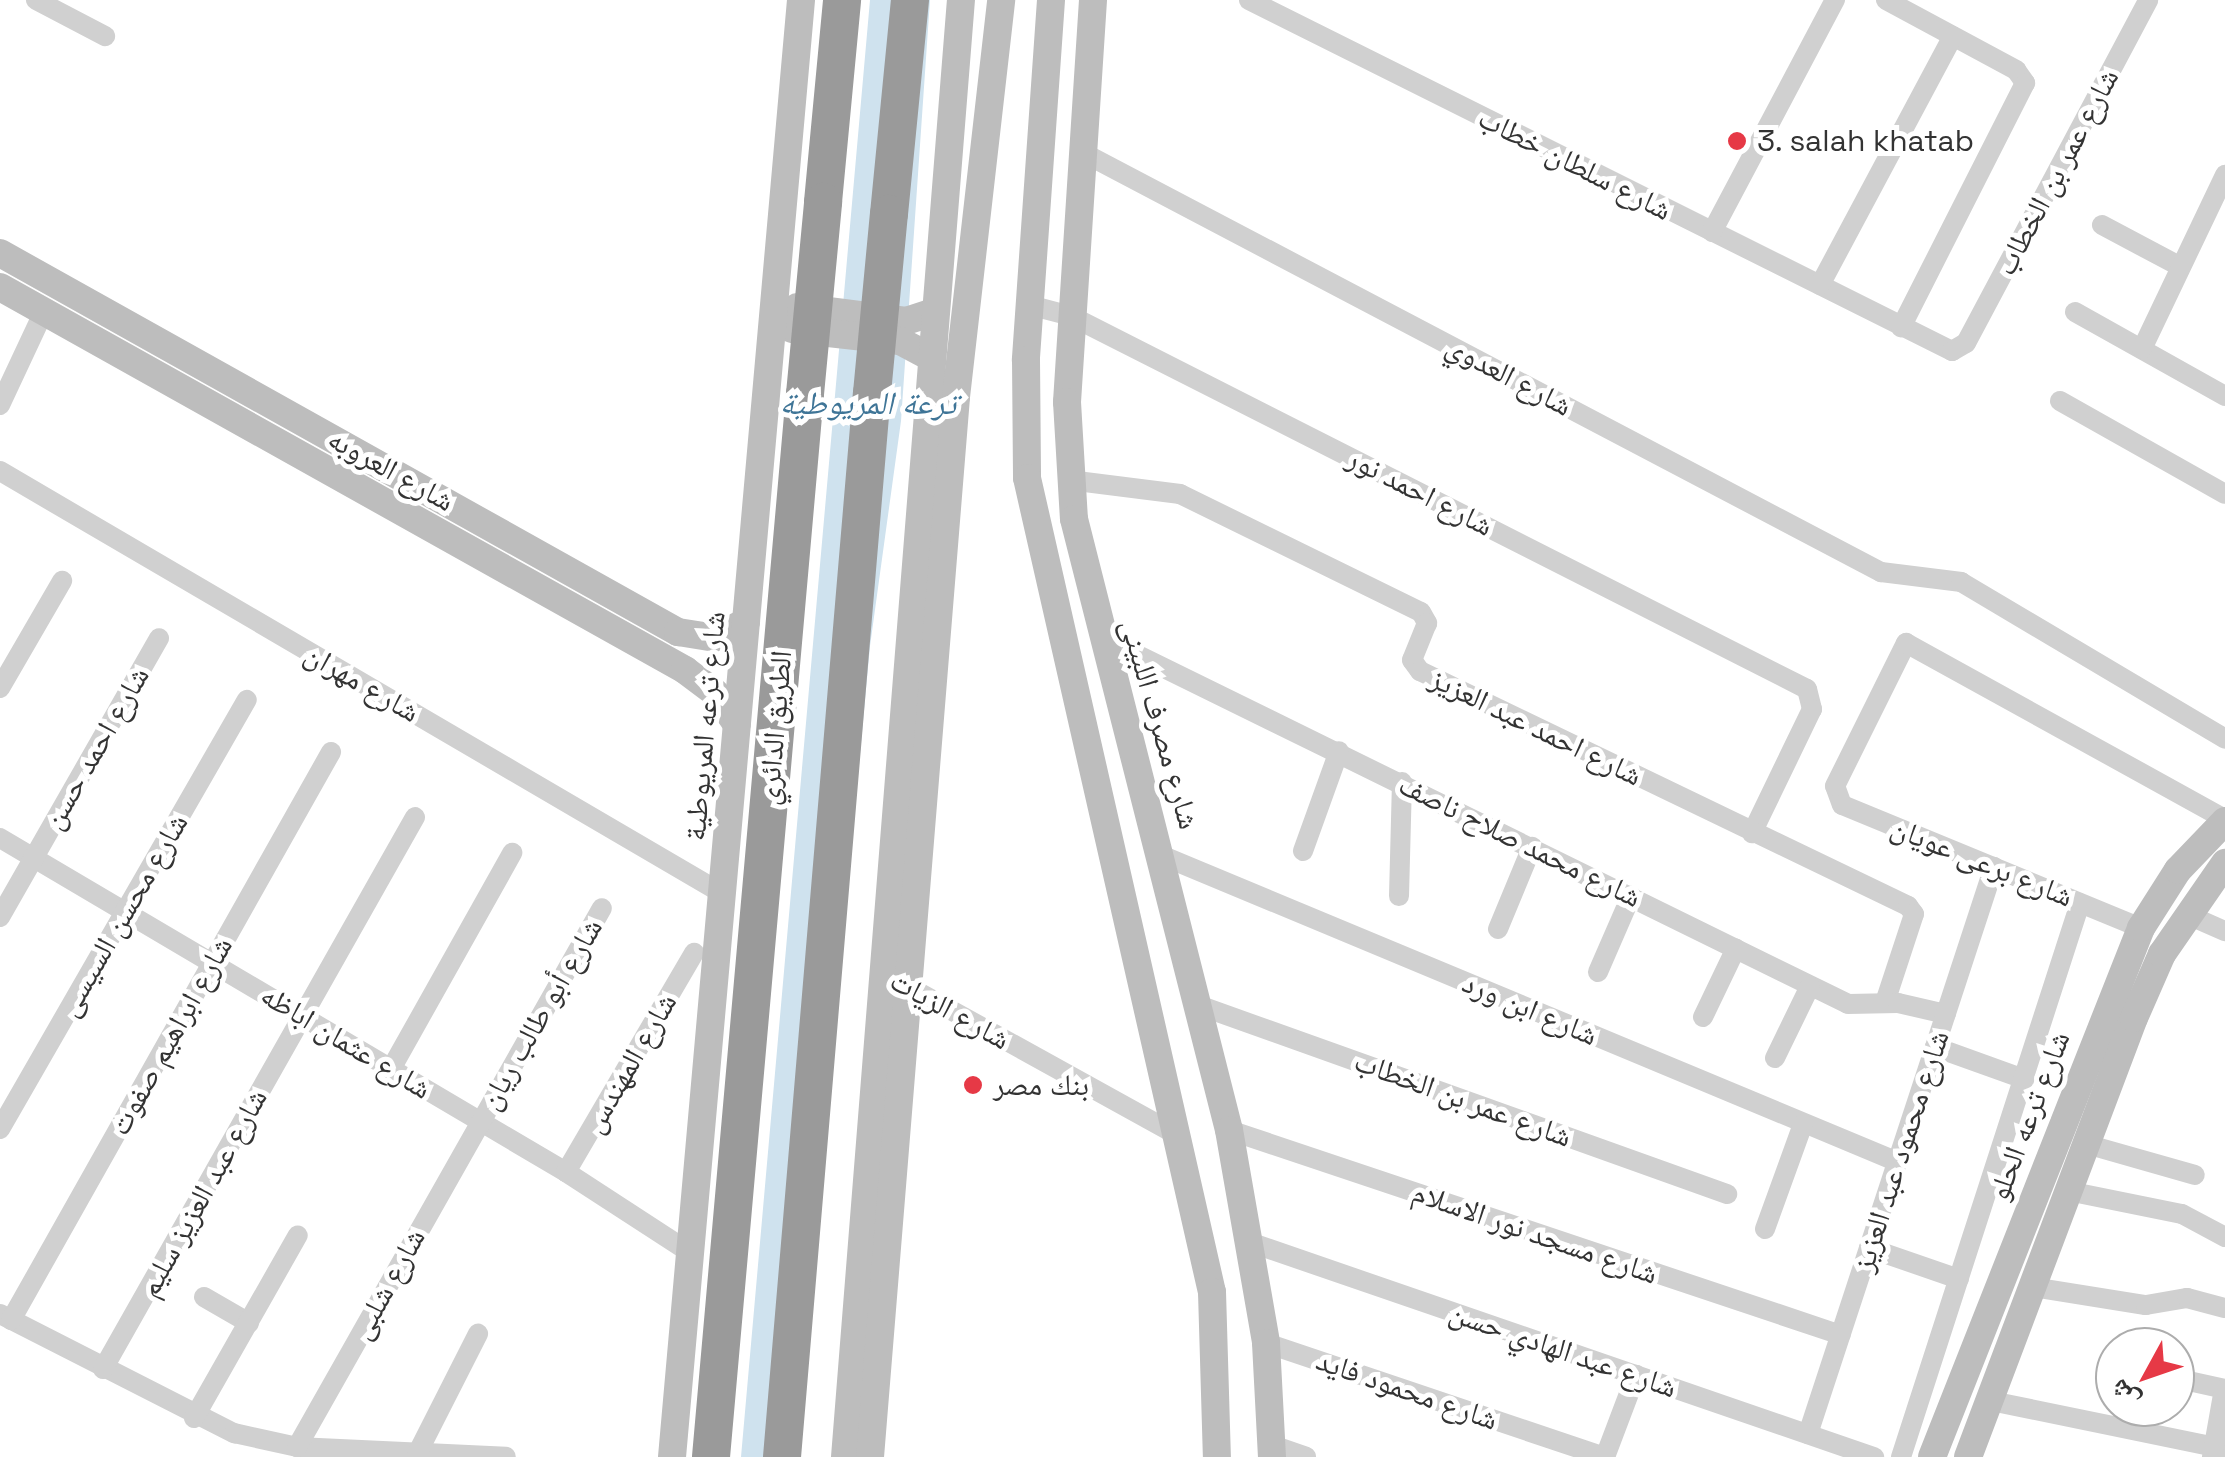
<!DOCTYPE html>
<html>
<head>
<meta charset="utf-8">
<style>
  body { margin:0 }
  #map { position:relative; width:2225px; height:1457px; overflow:hidden; background:#fff; font-family:"Space Grotesk","Noto Naskh Arabic",sans-serif }
  div>[style] { position:absolute }
  .water>* { inset:0; background:#cfe2ee }
  .street>* { height:20px; margin:-10px; padding:0 10px; transform-origin:10px; border-radius:10px; background:#d0d0d0 }
  .secondary>* { height:28px; margin:-14px; padding:0 14px; transform-origin:14px; border-radius:14px; background:#bdbdbd }
  .highway>* { height:38px; margin:-19px; padding:0 19px; transform-origin:19px; border-radius:19px; background:#9a9a9a }
  .highway-bridge>* { height:38px; margin:-19px; padding:0 19px; transform-origin:19px; border-radius:19px; background:#9a9a9a }
  .dots>* { width:28px; height:28px; translate:-50% -50%; box-sizing:border-box; border:5px solid #fff; border-radius:50% }
  span { translate:-50% -50%; white-space:nowrap; text-align:center; line-height:1.15; -webkit-text-stroke:10px #fff; paint-order:stroke }
  .poi-label { font-size:30px; color:#333 }
  .left { translate:0 -50%; text-align:left }
  .street-label { font-size:30px; color:#333 }
  .water-label { font-size:32px; color:#3f7597; font-style:italic }
  .north { position:absolute; left:2095px; top:1327px; width:100px; height:100px; box-sizing:border-box; background:#fff; border:2px solid #adadad; border-radius:50%; rotate:230deg; font-size:28px; font-weight:700; line-height:40px; text-align:center; color:#333 }
  .north::after { content:''; display:block; margin:auto; width:35px; height:45px; background:#e63946; clip-path:polygon(50% 0,100% 100%,50% 72%,0 100%) }
</style>
</head>
<body>
<div id="map">
  <div class="water">
    <i style="clip-path:polygon(870px 0,930px 0,901px 421px,870px 646px,795px 1457px,741px 1457px)"></i>
  </div>
  <div class="street">
    <i style="left:36px;top:0;width:78px;rotate:27.6deg"></i>
    <i style="left:1249px;top:0;width:786px;rotate:26.53deg"></i>
    <i style="left:1952px;top:351px;width:16px;rotate:-30deg"></i>
    <i style="left:1966px;top:343px;width:388px;rotate:-62deg"></i>
    <i style="left:1886px;top:0;width:148px;rotate:28.3deg"></i>
    <i style="left:2016px;top:70px;width:16px;rotate:55deg"></i>
    <i style="left:2025px;top:83px;width:274px;rotate:116.9deg"></i>
    <i style="left:1080px;top:151px;width:905px;rotate:27.73deg"></i>
    <i style="left:1881px;top:572px;width:81px;rotate:7.1deg"></i>
    <i style="left:1961px;top:582px;width:307px;rotate:30.7deg"></i>
    <i style="left:2102px;top:225px;width:89px;rotate:28deg"></i>
    <i style="left:1712px;top:232px;width:263px;rotate:-62.1deg"></i>
    <i style="left:1820px;top:285px;width:282px;rotate:-61.9deg"></i>
    <i style="left:1029px;top:305px;width:43px;rotate:14.7deg"></i>
    <i style="left:1071px;top:316px;width:825px;rotate:26.88deg"></i>
    <i style="left:1807px;top:689px;width:21px;rotate:76deg"></i>
    <i style="left:1812px;top:709px;width:138px;rotate:115.8deg"></i>
    <i style="left:2075px;top:312px;width:172px;rotate:29.2deg"></i>
    <i style="left:2142px;top:349px;width:193px;rotate:-64.5deg"></i>
    <i style="left:2060px;top:401px;width:189px;rotate:29.4deg"></i>
    <i style="left:0;top:405px;width:102px;rotate:-64.9deg"></i>
    <i style="left:0;top:471px;width:838px;rotate:30.33deg"></i>
    <i style="left:1069px;top:480px;width:112px;rotate:7.2deg"></i>
    <i style="left:1180px;top:494px;width:268px;rotate:26.1deg"></i>
    <i style="left:1421px;top:612px;width:13px;rotate:61deg"></i>
    <i style="left:1427px;top:623px;width:40px;rotate:112deg"></i>
    <i style="left:1412px;top:660px;width:14px;rotate:54deg"></i>
    <i style="left:1420px;top:671px;width:542px;rotate:25.71deg"></i>
    <i style="left:1908px;top:906px;width:10px;rotate:53deg"></i>
    <i style="left:1914px;top:914px;width:93px;rotate:108.2deg"></i>
    <i style="left:1101px;top:637px;width:832px;rotate:26.16deg"></i>
    <i style="left:1848px;top:1004px;width:50px;rotate:-1.1deg"></i>
    <i style="left:1898px;top:1003px;width:49px;rotate:12.9deg"></i>
    <i style="left:0;top:688px;width:124px;rotate:-59.9deg"></i>
    <i style="left:0;top:838px;width:657px;rotate:30.55deg"></i>
    <i style="left:566px;top:1172px;width:147px;rotate:33deg"></i>
    <i style="left:1303px;top:851px;width:106px;rotate:-70.2deg"></i>
    <i style="left:1163px;top:856px;width:796px;rotate:22.6deg"></i>
    <i style="left:1399px;top:896px;width:114px;rotate:-88.5deg"></i>
    <i style="left:2186px;top:914px;width:43px;rotate:23.6deg"></i>
    <i style="left:0;top:917px;width:321px;rotate:-60.3deg"></i>
    <i style="left:2141px;top:928px;width:323px;rotate:-157.6deg"></i>
    <i style="left:1842px;top:805px;width:20px;rotate:-110deg"></i>
    <i style="left:1835px;top:786px;width:160px;rotate:-63.6deg"></i>
    <i style="left:1906px;top:643px;width:364px;rotate:28.9deg"></i>
    <i style="left:1498px;top:929px;width:89px;rotate:-67.5deg"></i>
    <i style="left:1598px;top:972px;width:83px;rotate:-66.5deg"></i>
    <i style="left:900px;top:982px;width:319px;rotate:28.9deg"></i>
    <i style="left:1198px;top:1005px;width:562px;rotate:19.66deg"></i>
    <i style="left:1703px;top:1017px;width:76px;rotate:-64.4deg"></i>
    <i style="left:1935px;top:1047px;width:95px;rotate:19.8deg"></i>
    <i style="left:1775px;top:1058px;width:80px;rotate:-64.1deg"></i>
    <i style="left:391px;top:1069px;width:248px;rotate:-60.7deg"></i>
    <i style="left:0;top:1129px;width:495px;rotate:-60.1deg"></i>
    <i style="left:1229px;top:1130px;width:645px;rotate:18.52deg"></i>
    <i style="left:2086px;top:1144px;width:113px;rotate:15.9deg"></i>
    <i style="left:566px;top:1172px;width:254px;rotate:-59.7deg"></i>
    <i style="left:2068px;top:1191px;width:116px;rotate:11.4deg"></i>
    <i style="left:2182px;top:1214px;width:49px;rotate:28.1deg"></i>
    <i style="left:1765px;top:1229px;width:112px;rotate:-70.1deg"></i>
    <i style="left:1252px;top:1243px;width:658px;rotate:18.99deg"></i>
    <i style="left:1869px;top:1248px;width:95px;rotate:19deg"></i>
    <i style="left:2033px;top:1287px;width:114px;rotate:9.1deg"></i>
    <i style="left:2146px;top:1305px;width:42px;rotate:-9.7deg"></i>
    <i style="left:2187px;top:1298px;width:39px;rotate:15deg"></i>
    <i style="left:204px;top:1297px;width:52px;rotate:30deg"></i>
    <i style="left:0;top:1314px;width:263px;rotate:27deg"></i>
    <i style="left:234px;top:1433px;width:65px;rotate:12.5deg"></i>
    <i style="left:297px;top:1447px;width:209px;rotate:2.7deg"></i>
    <i style="left:11px;top:1320px;width:652px;rotate:-60.6deg"></i>
    <i style="left:1266px;top:1343px;width:358px;rotate:18.6deg"></i>
    <i style="left:103px;top:1369px;width:634px;rotate:-60.52deg"></i>
    <i style="left:2175px;top:1378px;width:51px;rotate:12.4deg"></i>
    <i style="left:1991px;top:1401px;width:239px;rotate:11.6deg"></i>
    <i style="left:194px;top:1418px;width:210px;rotate:-60.4deg"></i>
    <i style="left:1808px;top:1434px;width:597px;rotate:-71.84deg"></i>
    <i style="left:1272px;top:1445px;width:36px;rotate:19deg"></i>
    <i style="left:297px;top:1447px;width:619px;rotate:-60.5deg"></i>
    <i style="left:417px;top:1454px;width:135px;rotate:-63.1deg"></i>
    <i style="left:1605px;top:1457px;width:88px;rotate:-69.3deg"></i>
    <i style="left:1901px;top:1457px;width:582px;rotate:-72.09deg"></i>
    <i style="left:2212px;top:1457px;width:69px;rotate:-80deg"></i>
  </div>
  <div class="secondary">
    <i style="left:1051px;top:0;width:361px;rotate:94deg"></i>
    <i style="left:1026px;top:360px;width:118px;rotate:89.5deg"></i>
    <i style="left:1027px;top:478px;width:835px;rotate:77.2deg"></i>
    <i style="left:1212px;top:1292px;width:165px;rotate:88.3deg"></i>
    <i style="left:1093px;top:0;width:403px;rotate:93.7deg"></i>
    <i style="left:1067px;top:402px;width:117px;rotate:86.6deg"></i>
    <i style="left:1074px;top:519px;width:630px;rotate:75.77deg"></i>
    <i style="left:1229px;top:1130px;width:216px;rotate:80.1deg"></i>
    <i style="left:1266px;top:1343px;width:114px;rotate:87deg"></i>
    <i style="left:0;top:253px;width:777px;rotate:29.21deg"></i>
    <i style="left:678px;top:632px;width:36px;rotate:9deg"></i>
    <i style="left:714px;top:638px;width:36px;rotate:-27deg"></i>
    <i style="left:0;top:287px;width:785px;rotate:29.21deg"></i>
    <i style="left:685px;top:670px;width:38px;rotate:37deg"></i>
    <i style="left:715px;top:693px;width:38px;rotate:55deg"></i>
    <i style="left:797px;top:307px;width:110px;rotate:7.3deg"></i>
    <i style="left:906px;top:321px;width:28px;rotate:-18deg"></i>
    <i style="left:792px;top:329px;width:109px;rotate:6.3deg"></i>
    <i style="left:900px;top:341px;width:34px;rotate:28deg"></i>
    <i style="left:672px;top:1457px;width:1463px;rotate:-84.94deg"></i>
    <i style="left:845px;top:1457px;width:1462px;rotate:-85.45deg"></i>
    <i style="left:870px;top:1457px;width:1063px;rotate:-85.36deg"></i>
    <i style="left:956px;top:397px;width:400px;rotate:-83.5deg"></i>
    <i style="left:1932px;top:1457px;width:569px;rotate:-68.44deg"></i>
    <i style="left:2141px;top:928px;width:69px;rotate:-57.5deg"></i>
    <i style="left:2178px;top:870px;width:68px;rotate:-46.2deg"></i>
    <i style="left:1968px;top:1457px;width:469px;rotate:-69.3deg"></i>
    <i style="left:2134px;top:1018px;width:70px;rotate:-66.4deg"></i>
    <i style="left:2162px;top:954px;width:111px;rotate:-55.3deg"></i>
  </div>
  <div class="highway">
    <i style="left:823px;top:202px;width:203px;rotate:-84.6deg"></i>
    <i style="left:889px;top:214px;width:215px;rotate:-84.4deg"></i>
    <i style="left:711px;top:1457px;width:1067px;rotate:-84.95deg"></i>
    <i style="left:782px;top:1457px;width:1068px;rotate:-85.17deg"></i>
  </div>
  <div class="highway-bridge">
    <i style="left:872px;top:393px;width:180px;rotate:-84.6deg"></i>
    <i style="left:805px;top:394px;width:193px;rotate:-84.6deg"></i>
  </div>
  <div class="dots">
    <i style="left:1737px;top:141px;background:#e63946"></i>
    <i style="left:973px;top:1085px;background:#e63946"></i>
  </div>
  <div class="poi-label">
    <span class="left" style="left:1757px;top:141px">3. salah khatab</span>
    <span class="left" style="left:993px;top:1085px">بنك مصر</span>
  </div>
  <div class="street-label">
    <span style="left:1575px;top:164px;rotate:27deg">شارع سلطان خطاب</span>
    <span style="left:2057px;top:172px;rotate:-62deg">شارع عمر بن الخطاب</span>
    <span style="left:1509px;top:376px;rotate:28deg">شارع العدوي</span>
    <span style="left:391px;top:470px;rotate:29deg">شارع العروبه</span>
    <span style="left:1420px;top:492px;rotate:27deg">شارع احمد نور</span>
    <span style="left:362px;top:683px;rotate:30deg">شارع مهران</span>
    <span style="left:1160px;top:724px;rotate:74deg">شارع مصرف اللبينى</span>
    <span style="left:705px;top:726px;rotate:-85deg">شارع ترعه المريوطية</span>
    <span style="left:1536px;top:727px;rotate:26deg">شارع احمد عبد العزيز</span>
    <span style="left:775px;top:728px;rotate:-85deg">الطريق الدائري</span>
    <span style="left:96px;top:748px;rotate:-60deg">شارع احمد حسن</span>
    <span style="left:1520px;top:841px;rotate:26deg">شارع محمد صلاح ناصف</span>
    <span style="left:1982px;top:862px;rotate:22deg">شارع برعى عويان</span>
    <span style="left:123px;top:915px;rotate:-60deg">شارع محسن السيسى</span>
    <span style="left:1530px;top:1009px;rotate:23deg">شارع ابن ورد</span>
    <span style="left:950px;top:1010px;rotate:29deg">شارع الزيات</span>
    <span style="left:541px;top:1014px;rotate:-60deg">شارع أبو طالب ريان</span>
    <span style="left:171px;top:1036px;rotate:-61deg">شارع ابراهيم صفوت</span>
    <span style="left:346px;top:1042px;rotate:31deg">شارع عثمان اباظه</span>
    <span style="left:630px;top:1063px;rotate:-60deg">شارع المهندس</span>
    <span style="left:1463px;top:1099px;rotate:20deg">شارع عمر بن الخطاب</span>
    <span style="left:2029px;top:1116px;rotate:-69deg">شارع ترعه الحلو</span>
    <span style="left:1901px;top:1151px;rotate:-72deg">شارع محمود عبد العزيز</span>
    <span style="left:203px;top:1193px;rotate:-61deg">شارع عبد العزيز سليم</span>
    <span style="left:1535px;top:1233px;rotate:19deg">شارع مسجد نور الاسلام</span>
    <span style="left:388px;top:1284px;rotate:-61deg">شارع شلبى</span>
    <span style="left:1563px;top:1350px;rotate:19deg">شارع عبد الهادي حسن</span>
    <span style="left:1407px;top:1390px;rotate:19deg">شارع محمود فايد</span>
  </div>
  <div class="water-label">
    <span style="left:868px;top:403px">ترعة المريوطية</span>
  </div>
  <div class="north">ش</div>
</div>
</body>
</html>
